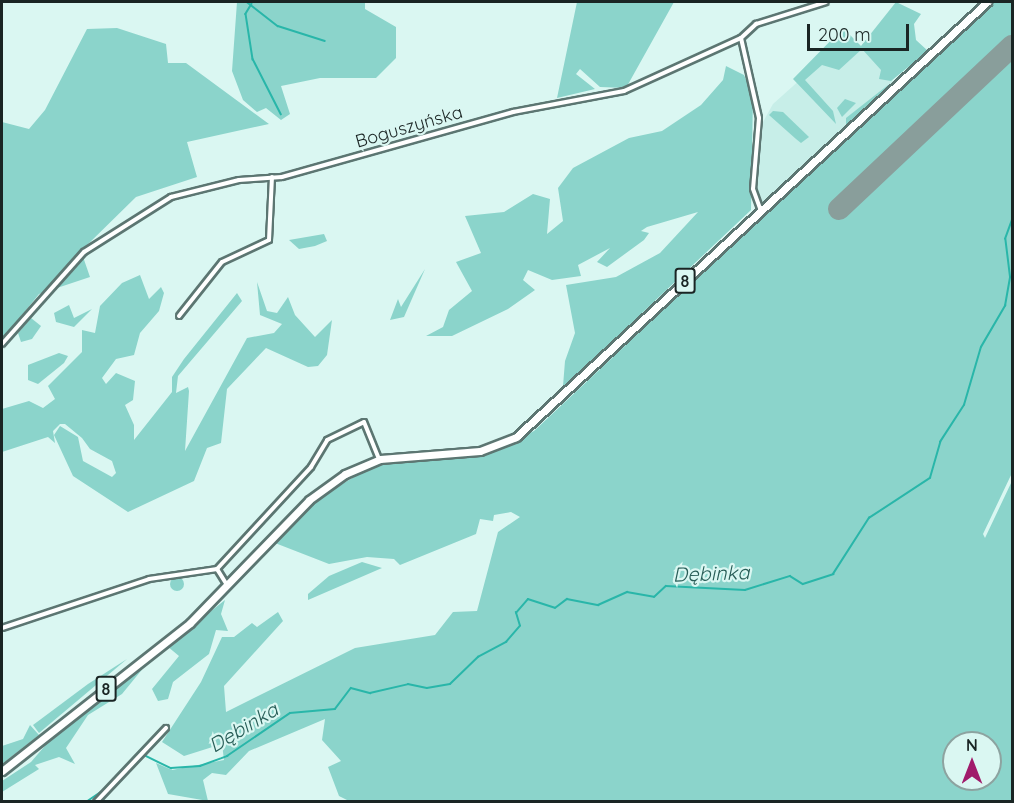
<!DOCTYPE html>
<html>
<head>
<meta charset="utf-8">
<style>
  body { margin:0 }
  #map { position:relative; width:1014px; height:803px; overflow:hidden; background:#daf7f2; font-family:Quicksand,sans-serif }
  div>[style] { position:absolute }
  .built>* { inset:0; background:#c7eee8 }
  .green>* { inset:0; background:#8bd4cb }
  .round { border-radius:50% }
  .stream>* { height:1.5px; margin:-0.75px; padding:0 0.75px; transform-origin:0.75px; border-radius:0.75px; background:#29b6a9 }
  .runway>* { height:22px; margin:-11px; padding:0 11px; transform-origin:11px; border-radius:11px; background:#899e9b }
  .roads { filter:drop-shadow(2px 0 #5c7672) drop-shadow(-2px 0 #5c7672) drop-shadow(0 2px #5c7672) drop-shadow(0 -2px #5c7672) }
  .minor>* { height:4px; margin:-2px; padding:0 2px; transform-origin:2px; border-radius:2px; background:#fff }
  .trunk>* { height:7px; margin:-3.5px; padding:0 3.5px; transform-origin:3.5px; border-radius:3.5px; background:#fff }
  span { translate:-50% -50%; white-space:nowrap; text-align:center; line-height:1.15; -webkit-text-stroke:4.5px #daf7f2; paint-order:stroke }
  .shield-label span { padding:2px 4px; background:#daf7f2; border:2px solid; border-radius:4px; -webkit-text-stroke-width:0 }
  .shield-label { font-size:16px; color:#1a2524; font-weight:700 }
  .street-label { font-size:18px; color:#1a2524 }
  .water-label { font-size:20px; color:#285d57; font-style:italic }
  .frame { position:absolute; inset:0; border:3px solid #1a2524; pointer-events:none }
  .north { position:absolute; left:942px; top:731px; width:60px; height:60px; box-sizing:border-box; background:#daf7f2; border:2px solid #8da3a0; border-radius:50%; rotate:0deg; font-size:16px; font-weight:700; line-height:24px; text-align:center; color:#1a2524 }
  .north::after { content:''; display:block; margin:auto; width:21px; height:27px; background:#a01b6b; clip-path:polygon(50% 0,100% 100%,50% 72%,0 100%) }
  .scale { position:absolute; left:807px; top:24px; width:102px; height:27px; box-sizing:border-box; border:3px solid #1a2524; border-top:0; padding-left:8px; font-size:18px; line-height:21px; white-space:nowrap; color:#1a2524; -webkit-text-stroke:4px #daf7f2; paint-order:stroke }
</style>
</head>
<body>
<div id="map">
  <div class="built">
    <i style="clip-path:polygon(850px 35px,894px 82px,761px 205px,756px 192px,763px 122px,773px 104px)"></i>
  </div>
  <div class="green">
    <i style="clip-path:polygon(237px 2px,365px 2px,365px 9px,396px 27px,396px 58px,376px 78px,320px 78px,281px 86px,290px 114px,281px 120px,266px 108px,257px 112px,243px 100px,232px 71px)"></i>
    <i style="clip-path:polygon(577px 2px,674px 2px,626px 88px,600px 87px,580px 69px,576px 74px,595px 89px,557px 98px)"></i>
    <i style="clip-path:polygon(896px 2px,921px 14px,914px 24px,916px 40px,928px 51px,891px 81px,879px 79px,881px 70px,862px 49px,839px 70px,822px 65px,805px 80px,833px 111px,836px 124px,793px 79px,843px 28px,861px 46px)"></i>
    <i style="clip-path:polygon(evenodd,992px 2px,1012px 2px,1012px 473px,983px 534px,985px 538px,1012px 481px,1012px 801px,349px 801px,339px 796px,328px 767px,341px 761px,322px 740px,325px 719px,249px 751px,226px 775px,212px 773px,203px 780px,208px 801px,168px 794px,156px 763px,172px 770px,224px 760px,222px 744px,184px 756px,162px 742px,201px 682px,222px 637px,234px 637px,252px 623px,257px 627px,278px 612px,283px 621px,224px 686px,226px 712px,355px 648px,435px 635px,453px 612px,477px 611px,498px 532px,520px 517px,511px 512px,494px 515px,493px 521px,480px 519px,476px 534px,400px 565px,394px 559px,367px 557px,329px 564px,275px 543px,312px 503px,373px 465px,480px 456px,534px 431px,992px 2px,954px 743px,990px 743px,990px 779px,954px 779px,954px 743px)"></i>
    <i style="clip-path:polygon(117px 28px,166px 44px,168px 63px,186px 63px,269px 124px,187px 142px,197px 177px,136px 197px,81px 251px,90px 277px,39px 294px,2px 340px,2px 122px,29px 129px,45px 110px,87px 29px)"></i>
    <i style="clip-path:polygon(726px 66px,744px 75px,753px 95px,751px 210px,567px 384px,563px 386px,565px 361px,575px 333px,566px 285px,616px 277px,660px 253px,698px 212px,647px 227px,641px 231px,649px 233px,644px 240px,607px 267px,597px 262px,610px 248px,578px 265px,581px 276px,552px 280px,528px 270px,523px 280px,535px 290px,508px 309px,452px 336px,426px 336px,443px 327px,449px 310px,472px 291px,456px 262px,481px 253px,465px 216px,504px 212px,533px 194px,550px 199px,547px 234px,563px 221px,558px 188px,573px 168px,629px 138px,662px 131px,701px 105px,723px 80px)"></i>
    <i style="clip-path:polygon(888px 85px,890px 88px,846px 128px,846px 118px)"></i>
    <i style="clip-path:polygon(845px 99px,856px 103px,842px 117px,837px 108px)"></i>
    <i style="clip-path:polygon(773px 111px,783px 112px,809px 137px,801px 143px,796px 139px,769px 115px)"></i>
    <i style="clip-path:polygon(324px 234px,327px 241px,315px 246px,299px 249px,289px 240px)"></i>
    <i style="clip-path:polygon(425px 269px,404px 317px,390px 320px,398px 299px,401px 307px)"></i>
    <i style="clip-path:polygon(140px 275px,149px 299px,161px 287px,164px 293px,159px 311px,140px 333px,134px 355px,116px 359px,102px 378px,106px 384px,116px 373px,135px 381px,133px 400px,125px 405px,134px 425px,134px 440px,172px 392px,172px 377px,184px 359px,237px 293px,242px 301px,178px 376px,176px 393px,188px 387px,189px 391px,185px 451px,247px 338px,274px 333px,282px 324px,260px 315px,257px 282px,267px 311px,277px 313px,288px 297px,295px 315px,315px 337px,332px 320px,327px 355px,318px 366px,308px 367px,266px 348px,227px 389px,221px 443px,207px 448px,194px 481px,128px 512px,73px 476px,54px 435px,60px 426px,78px 437px,83px 461px,112px 477px,116px 473px,112px 461px,90px 449px,82px 438px,65px 424px,60px 424px,53px 431px,55px 443px,48px 437px,2px 452px,2px 409px,29px 401px,43px 408px,55px 399px,48px 386px,82px 352px,82px 330px,95px 333px,100px 306px,122px 283px)"></i>
    <i style="clip-path:polygon(69px 305px,74px 318px,92px 309px,74px 327px,56px 322px,54px 313px)"></i>
    <i style="clip-path:polygon(31px 318px,41px 326px,32px 339px,21px 342px,18px 333px)"></i>
    <i style="clip-path:polygon(59px 353px,68px 356px,64px 363px,38px 384px,28px 380px,28px 365px)"></i>
    <i style="clip-path:polygon(362px 562px,382px 568px,308px 600px,308px 594px,329px 576px)"></i>
    <i class="round" style="left:170px;top:577px;width:14px;height:14px"></i>
    <i style="clip-path:polygon(225px 600px,221px 614px,228px 631px,216px 630px,209px 654px,173px 682px,168px 699px,158px 701px,152px 689px,179px 656px,167px 646px)"></i>
    <i style="clip-path:polygon(127px 659px,39px 733px,33px 725px,88px 684px)"></i>
    <i style="clip-path:polygon(149px 661px,122px 694px,88px 715px,66px 748px,75px 764px,59px 757px,35px 765px,39px 769px,2px 792px,2px 781px,31px 762px,50px 740px)"></i>
    <i style="clip-path:polygon(30px 725px,39px 735px,2px 764px,2px 746px,23px 739px)"></i>
  </div>
  <div class="stream">
    <i style="left:247px;top:2px;width:39px;rotate:38deg"></i>
    <i style="left:278px;top:26px;width:49px;rotate:17.7deg"></i>
    <i style="left:252px;top:4px;width:12px;rotate:121deg"></i>
    <i style="left:246px;top:14px;width:46px;rotate:81.2deg"></i>
    <i style="left:253px;top:59px;width:62px;rotate:63deg"></i>
    <i style="left:146px;top:756px;width:28px;rotate:26deg"></i>
    <i style="left:171px;top:768px;width:29px;rotate:-4deg"></i>
    <i style="left:200px;top:766px;width:29px;rotate:-20deg"></i>
    <i style="left:227px;top:756px;width:76px;rotate:-34.3deg"></i>
    <i style="left:290px;top:713px;width:45px;rotate:-5.1deg"></i>
    <i style="left:335px;top:709px;width:26px;rotate:-53deg"></i>
    <i style="left:351px;top:688px;width:20px;rotate:15deg"></i>
    <i style="left:370px;top:693px;width:39px;rotate:-13deg"></i>
    <i style="left:408px;top:684px;width:19px;rotate:12deg"></i>
    <i style="left:427px;top:688px;width:23px;rotate:-10deg"></i>
    <i style="left:450px;top:684px;width:39px;rotate:-44deg"></i>
    <i style="left:478px;top:657px;width:32px;rotate:-28deg"></i>
    <i style="left:506px;top:642px;width:21px;rotate:-49deg"></i>
    <i style="left:520px;top:626px;width:14px;rotate:-107deg"></i>
    <i style="left:516px;top:613px;width:18px;rotate:-49deg"></i>
    <i style="left:528px;top:599px;width:28px;rotate:18deg"></i>
    <i style="left:555px;top:608px;width:15px;rotate:-37deg"></i>
    <i style="left:567px;top:599px;width:32px;rotate:11deg"></i>
    <i style="left:598px;top:605px;width:32px;rotate:-24deg"></i>
    <i style="left:627px;top:592px;width:27px;rotate:10deg"></i>
    <i style="left:654px;top:597px;width:16px;rotate:-43deg"></i>
    <i style="left:666px;top:586px;width:79px;rotate:2.9deg"></i>
    <i style="left:745px;top:590px;width:47px;rotate:-17.3deg"></i>
    <i style="left:790px;top:576px;width:15px;rotate:32deg"></i>
    <i style="left:803px;top:584px;width:32px;rotate:-18deg"></i>
    <i style="left:833px;top:574px;width:67px;rotate:-57.3deg"></i>
    <i style="left:869px;top:518px;width:73px;rotate:-33.3deg"></i>
    <i style="left:930px;top:478px;width:37px;rotate:-74deg"></i>
    <i style="left:940px;top:442px;width:44px;rotate:-57deg"></i>
    <i style="left:964px;top:405px;width:60px;rotate:-73.7deg"></i>
    <i style="left:981px;top:347px;width:48px;rotate:-59.7deg"></i>
    <i style="left:1005px;top:306px;width:29px;rotate:-80deg"></i>
    <i style="left:1010px;top:277px;width:38px;rotate:-97deg"></i>
    <i style="left:1005px;top:239px;width:20px;rotate:-70deg"></i>
    <i style="left:113px;top:781px;width:39px;rotate:-44deg"></i>
    <i style="left:39px;top:802px;width:21px"></i>
    <i style="left:86px;top:802px;width:27px;rotate:-34deg"></i>
  </div>
  <div class="runway">
    <i style="left:839px;top:209px;width:238px;rotate:-43.3deg"></i>
  </div>
  <div class="roads">
    <div class="minor">
      <i style="left:741px;top:38px;width:82px;rotate:77.3deg"></i>
      <i style="left:759px;top:118px;width:71px;rotate:94.8deg"></i>
      <i style="left:753px;top:189px;width:23px;rotate:70deg"></i>
      <i style="left:179px;top:316px;width:69px;rotate:-51.5deg"></i>
      <i style="left:222px;top:262px;width:52px;rotate:-25.1deg"></i>
      <i style="left:269px;top:240px;width:63px;rotate:-87.3deg"></i>
      <i style="left:2px;top:344px;width:123px;rotate:-48.3deg"></i>
      <i style="left:84px;top:252px;width:103px;rotate:-32.3deg"></i>
      <i style="left:171px;top:197px;width:70px;rotate:-14deg"></i>
      <i style="left:239px;top:180px;width:43px;rotate:-4deg"></i>
      <i style="left:282px;top:177px;width:240px;rotate:-15.7deg"></i>
      <i style="left:513px;top:112px;width:113px;rotate:-10.7deg"></i>
      <i style="left:624px;top:91px;width:128px;rotate:-24.4deg"></i>
      <i style="left:741px;top:38px;width:21px;rotate:-43deg"></i>
      <i style="left:756px;top:24px;width:73px;rotate:-17.4deg"></i>
      <i style="left:227px;top:585px;width:19px;rotate:-122deg"></i>
      <i style="left:217px;top:569px;width:139px;rotate:-47.3deg"></i>
      <i style="left:311px;top:467px;width:31px;rotate:-59deg"></i>
      <i style="left:327px;top:440px;width:41px;rotate:-25.9deg"></i>
      <i style="left:364px;top:422px;width:40px;rotate:68deg"></i>
      <i style="left:2px;top:628px;width:155px;rotate:-18.4deg"></i>
      <i style="left:149px;top:579px;width:69px;rotate:-8.4deg"></i>
      <i style="left:96px;top:802px;width:102px;rotate:-46.6deg"></i>
    </div>
    <div class="trunk">
      <i style="left:2px;top:771px;width:239px;rotate:-38.2deg"></i>
      <i style="left:190px;top:623px;width:171px;rotate:-45.9deg"></i>
      <i style="left:309px;top:500px;width:44px;rotate:-35.8deg"></i>
      <i style="left:345px;top:474px;width:38px;rotate:-23deg"></i>
      <i style="left:380px;top:459px;width:100px;rotate:-4.6deg"></i>
      <i style="left:480px;top:451px;width:39px;rotate:-21deg"></i>
      <i style="left:516px;top:437px;width:641px;rotate:-42.72deg"></i>
    </div>
  </div>
  <div class="shield-label">
    <span style="left:685px;top:281px">8</span>
    <span style="left:106px;top:689px">8</span>
  </div>
  <div class="street-label">
    <span style="left:409px;top:127px;rotate:-16deg">Boguszyńska</span>
  </div>
  <div class="water-label">
    <span style="left:711px;top:573px;rotate:-2deg">Dębinka</span>
    <span style="left:243px;top:727px;rotate:-31deg">Dębinka</span>
  </div>
  <div class="frame"></div>
  <div class="north">N</div>
  <div class="scale">200 m</div>
</div>
</body>
</html>
